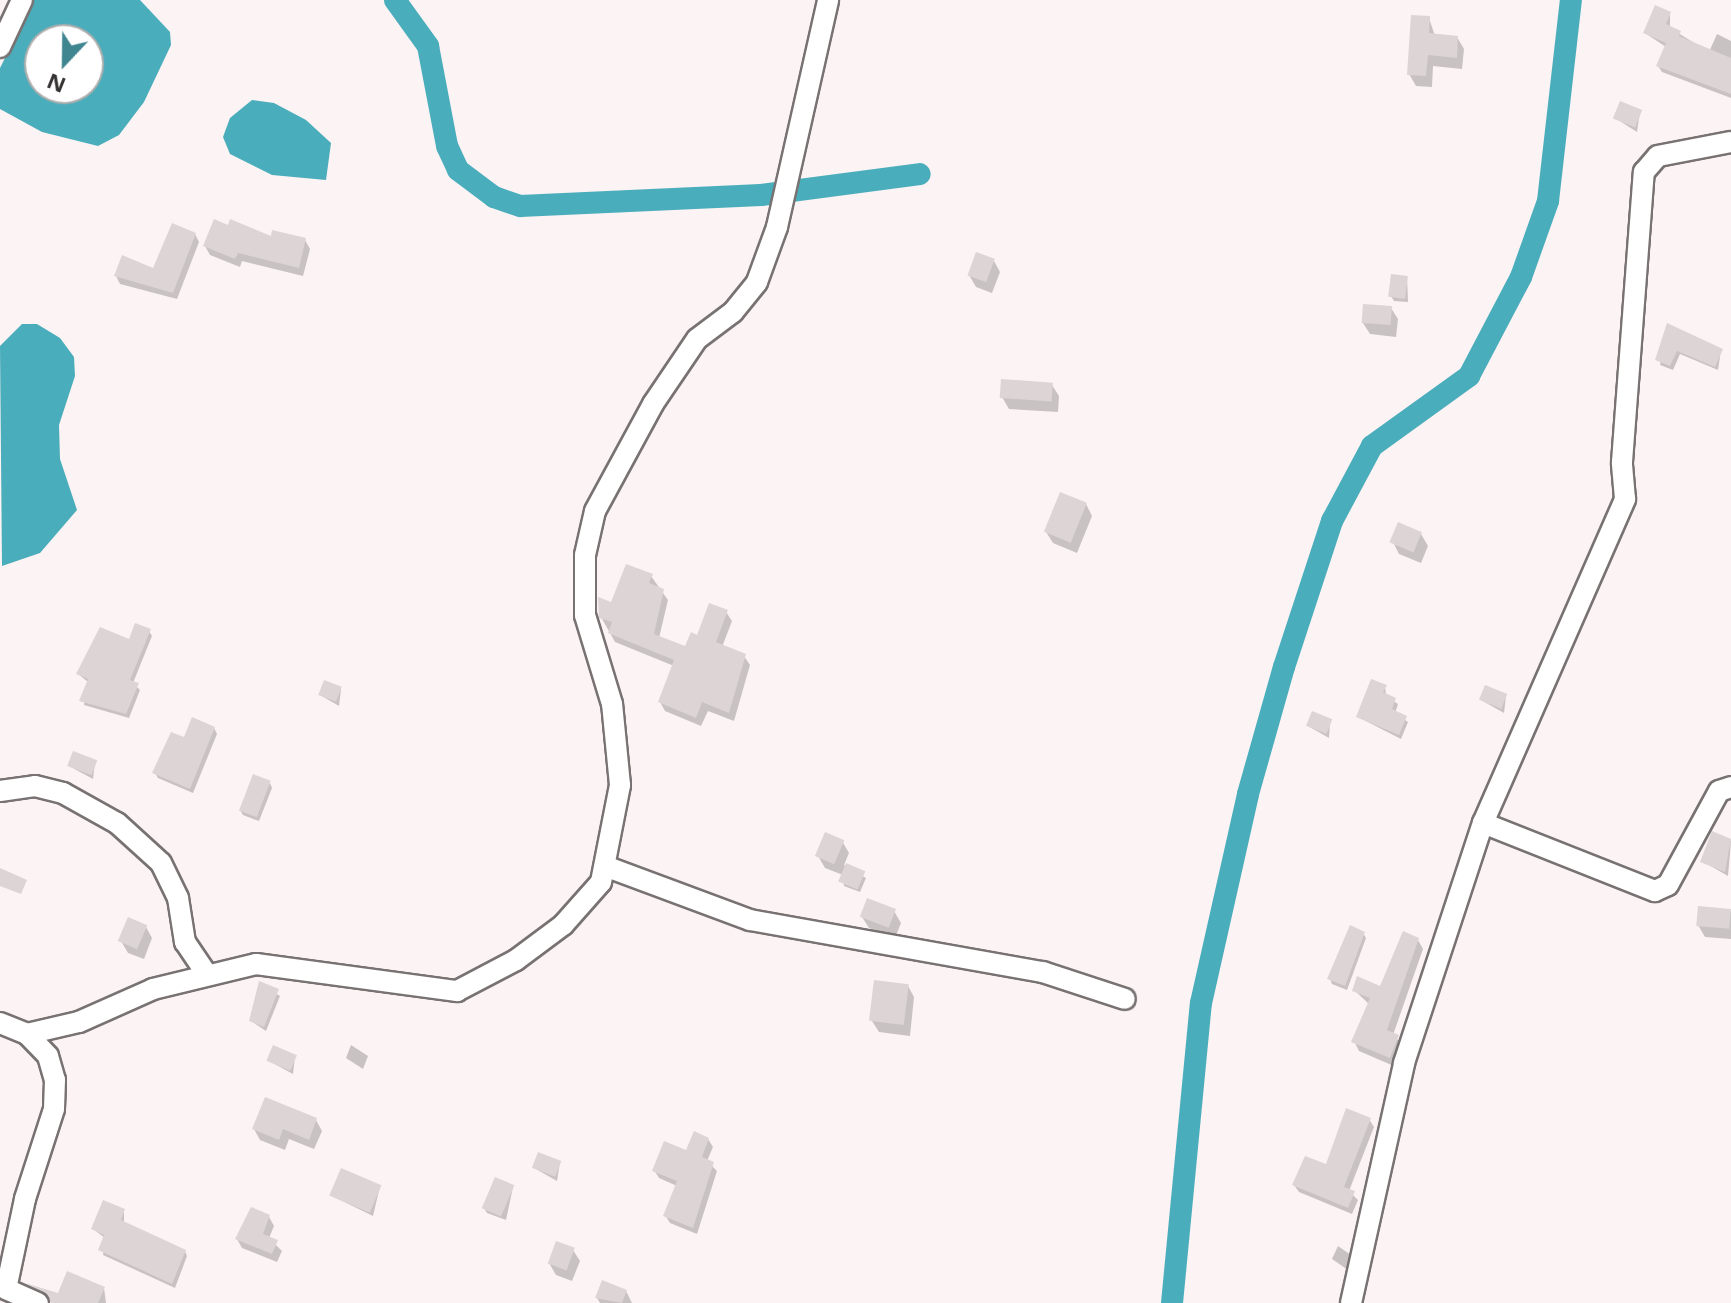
<!DOCTYPE html>
<html>
<head>
<meta charset="utf-8">
<style>
  body { margin:0 }
  #map { position:relative; width:1731px; height:1303px; overflow:hidden; background:#fbf3f4; font-family:"Noto Sans",sans-serif }
  div>[style] { position:absolute }
  .water>* { inset:0; background:#4aadbb }
  .shadow>* { inset:0; background:#0003 }
  .canal>* { height:22px; margin:-11px; padding:0 11px; transform-origin:11px; border-radius:11px; background:#4aadbb }
  .building>* { inset:0; background:#dcd4d5; transform-origin:0 0 }
  .roads { filter:drop-shadow(2px 0 #787272) drop-shadow(-2px 0 #787272) drop-shadow(0 2px #787272) drop-shadow(0 -2px #787272) }
  .minor>* { height:20px; margin:-10px; padding:0 10px; transform-origin:10px; border-radius:10px; background:#fff }
  span { translate:-50% -50%; white-space:nowrap; text-align:center; line-height:1.15; -webkit-text-stroke:8px #fff; paint-order:stroke }
  .north { position:absolute; left:24px; top:24px; width:80px; height:80px; box-sizing:border-box; background:#fff; border:2px solid #aeadad; border-radius:50%; rotate:202deg; font-size:22px; font-weight:700; line-height:32px; text-align:center; color:#353232 }
  .north::after { content:''; display:block; margin:auto; width:28px; height:36px; background:#3f8690; clip-path:polygon(50% 0,100% 100%,50% 72%,0 100%) }
</style>
</head>
<body>
<div id="map">
  <div class="water">
    <i style="clip-path:polygon(evenodd,34px 0,140px 0,170px 32px,171px 45px,144px 102px,119px 135px,98px 146px,42px 132px,0 109px,0 68px,34px 0,40px 40px,88px 40px,88px 88px,40px 88px,40px 40px)"></i>
    <i style="clip-path:polygon(252px 100px,274px 103px,306px 120px,331px 143px,326px 180px,272px 175px,230px 154px,223px 137px,230px 118px)"></i>
    <i style="clip-path:polygon(22px 324px,37px 324px,60px 338px,74px 357px,75px 376px,59px 425px,60px 459px,77px 510px,40px 553px,2px 566px,0 346px)"></i>
  </div>
  <div class="shadow">
    <i style="clip-path:polygon(1670px 14px,1670px 28px,1709px 52px,1717px 34px,1731px 41px,1731px 98px,1662px 72px,1658px 66px,1666px 47px,1645px 33px)"></i>
    <i style="clip-path:polygon(1429px 18px,1435px 36px,1457px 37px,1464px 49px,1462px 69px,1433px 66px,1432px 87px,1416px 86px,1409px 74px)"></i>
    <i style="clip-path:polygon(1640px 112px,1637px 132px,1615px 118px)"></i>
    <i style="clip-path:polygon(195px 234px,199px 242px,177px 299px,120px 284px,116px 276px,155px 271px)"></i>
    <i style="clip-path:polygon(305px 240px,310px 249px,303px 276px,242px 261px,240px 267px,210px 255px,205px 246px)"></i>
    <i style="clip-path:polygon(994px 261px,1000px 272px,992px 293px,976px 287px,969px 275px)"></i>
    <i style="clip-path:polygon(1407px 277px,1408px 302px,1394px 301px,1391px 296px)"></i>
    <i style="clip-path:polygon(1391px 308px,1398px 319px,1396px 337px,1370px 334px,1363px 323px)"></i>
    <i style="clip-path:polygon(1668px 325px,1721px 350px,1718px 370px,1680px 354px,1673px 370px,1660px 365px)"></i>
    <i style="clip-path:polygon(1052px 385px,1059px 396px,1058px 412px,1009px 409px,1002px 397px)"></i>
    <i style="clip-path:polygon(1086px 504px,1092px 516px,1077px 553px,1053px 543px,1046px 532px)"></i>
    <i style="clip-path:polygon(1421px 534px,1428px 546px,1421px 563px,1399px 554px,1393px 542px)"></i>
    <i style="clip-path:polygon(651px 576px,668px 600px,659px 638px,687px 649px,726px 612px,732px 621px,722px 647px,744px 656px,750px 665px,734px 721px,708px 711px,701px 726px,665px 711px,660px 702px,674px 666px,615px 642px,610px 633px,601px 617px)"></i>
    <i style="clip-path:polygon(149px 631px,152px 636px,133px 683px,140px 690px,129px 718px,84px 705px,88px 682px,78px 674px)"></i>
    <i style="clip-path:polygon(1385px 686px,1386px 696px,1398px 704px,1395px 713px,1408px 722px,1401px 739px,1358px 717px)"></i>
    <i style="clip-path:polygon(341px 689px,339px 706px,320px 695px)"></i>
    <i style="clip-path:polygon(1506px 696px,1504px 713px,1481px 700px)"></i>
    <i style="clip-path:polygon(1330px 721px,1329px 738px,1308px 726px)"></i>
    <i style="clip-path:polygon(214px 728px,217px 734px,193px 793px,158px 778px,155px 773px,185px 740px)"></i>
    <i style="clip-path:polygon(95px 762px,93px 779px,69px 766px)"></i>
    <i style="clip-path:polygon(270px 783px,272px 788px,259px 821px,243px 815px,240px 810px)"></i>
    <i style="clip-path:polygon(1713px 834px,1731px 841px,1728px 876px,1702px 861px)"></i>
    <i style="clip-path:polygon(842px 841px,849px 853px,844px 865px,866px 878px,860px 892px,844px 886px,843px 875px,825px 868px,818px 856px)"></i>
    <i style="clip-path:polygon(894px 911px,901px 923px,895px 938px,869px 928px,862px 917px)"></i>
    <i style="clip-path:polygon(1731px 911px,1731px 939px,1705px 937px,1698px 925px)"></i>
    <i style="clip-path:polygon(146px 927px,152px 938px,144px 959px,128px 953px,121px 941px)"></i>
    <i style="clip-path:polygon(1363px 933px,1366px 938px,1347px 990px,1332px 984px,1330px 979px)"></i>
    <i style="clip-path:polygon(1418px 940px,1423px 949px,1393px 1035px,1404px 1046px,1396px 1067px,1359px 1051px,1354px 1041px,1369px 1004px,1354px 990px,1381px 988px)"></i>
    <i style="clip-path:polygon(260px 984px,280px 996px,266px 1031px,251px 1021px)"></i>
    <i style="clip-path:polygon(908px 986px,914px 997px,910px 1036px,879px 1032px,872px 1021px)"></i>
    <i style="clip-path:polygon(351px 1045px,368px 1056px,363px 1069px,346px 1058px)"></i>
    <i style="clip-path:polygon(295px 1056px,293px 1074px,269px 1061px)"></i>
    <i style="clip-path:polygon(1369px 1119px,1374px 1127px,1349px 1191px,1358px 1200px,1352px 1214px,1299px 1192px,1294px 1185px,1327px 1167px)"></i>
    <i style="clip-path:polygon(316px 1120px,322px 1131px,314px 1149px,289px 1139px,285px 1150px,260px 1140px,254px 1129px)"></i>
    <i style="clip-path:polygon(708px 1139px,713px 1147px,707px 1161px,717px 1171px,697px 1234px,670px 1223px,665px 1215px,677px 1186px,659px 1178px,654px 1170px)"></i>
    <i style="clip-path:polygon(560px 1162px,557px 1181px,534px 1168px)"></i>
    <i style="clip-path:polygon(380px 1186px,373px 1216px,332px 1196px)"></i>
    <i style="clip-path:polygon(513px 1187px,506px 1220px,487px 1213px,484px 1208px)"></i>
    <i style="clip-path:polygon(124px 1211px,124px 1224px,185px 1251px,187px 1256px,175px 1288px,103px 1255px,105px 1238px,93px 1229px)"></i>
    <i style="clip-path:polygon(269px 1217px,274px 1226px,269px 1238px,282px 1251px,277px 1262px,242px 1248px,237px 1239px)"></i>
    <i style="clip-path:polygon(1338px 1246px,1351px 1255px,1348px 1270px,1332px 1259px)"></i>
    <i style="clip-path:polygon(573px 1250px,580px 1261px,572px 1281px,556px 1275px,549px 1263px)"></i>
    <i style="clip-path:polygon(104px 1288px,106px 1303px,67px 1303px)"></i>
    <i style="clip-path:polygon(626px 1291px,632px 1303px,600px 1303px,597px 1298px)"></i>
  </div>
  <div class="canal">
    <i style="left:395px;top:0;width:57px;rotate:54.3deg"></i>
    <i style="left:428px;top:46px;width:102px;rotate:79.2deg"></i>
    <i style="left:447px;top:146px;width:26px;rotate:65deg"></i>
    <i style="left:458px;top:170px;width:45px;rotate:36.9deg"></i>
    <i style="left:494px;top:197px;width:28px;rotate:19deg"></i>
    <i style="left:520px;top:206px;width:241px;rotate:-2.6deg"></i>
    <i style="left:761px;top:195px;width:160px;rotate:-7.5deg"></i>
    <i style="left:1172px;top:1303px;width:301px;rotate:-84.5deg"></i>
    <i style="left:1201px;top:1003px;width:214px;rotate:-77.3deg"></i>
    <i style="left:1248px;top:794px;width:132px;rotate:-74.2deg"></i>
    <i style="left:1284px;top:667px;width:154px;rotate:-71.8deg"></i>
    <i style="left:1332px;top:521px;width:85px;rotate:-61.9deg"></i>
    <i style="left:1372px;top:446px;width:120px;rotate:-35.8deg"></i>
    <i style="left:1469px;top:376px;width:112px;rotate:-62.3deg"></i>
    <i style="left:1521px;top:277px;width:81px;rotate:-70.4deg"></i>
    <i style="left:1548px;top:201px;width:202px;rotate:-83.5deg"></i>
  </div>
  <div class="building">
    <i style="clip-path:polygon(1655px 5px,1671px 12px,1666px 24px,1681px 31px,1679px 36px,1731px 58px,1731px 94px,1656px 66px,1666px 43px,1643px 33px)"></i>
    <i style="clip-path:polygon(1411px 15px,1430px 16px,1429px 33px,1458px 36px,1457px 58px,1428px 55px,1426px 76px,1407px 75px)"></i>
    <i style="left:1620px;top:101px;width:24px;height:19px;rotate:22deg"></i>
    <i style="clip-path:polygon(214px 219px,228px 225px,230px 219px,271px 236px,272px 230px,306px 238px,299px 268px,238px 253px,235px 259px,203px 246px)"></i>
    <i style="clip-path:polygon(172px 223px,196px 233px,173px 293px,114px 276px,122px 255px,153px 268px)"></i>
    <i style="left:976px;top:252px;width:20px;height:25px;rotate:20deg"></i>
    <i style="left:1391px;top:274px;width:17px;height:23px;rotate:7deg"></i>
    <i style="left:1363px;top:304px;width:29px;height:19px;rotate:4deg"></i>
    <i style="clip-path:polygon(1667px 323px,1723px 349px,1715px 367px,1677px 351px,1670px 366px,1655px 360px)"></i>
    <i style="left:1001px;top:379px;width:52px;height:19px;rotate:4deg"></i>
    <i style="left:1060px;top:492px;width:29px;height:43px;rotate:22deg"></i>
    <i style="left:1398px;top:522px;width:26px;height:22px;rotate:23deg"></i>
    <i style="clip-path:polygon(626px 564px,653px 574px,649px 583px,664px 589px,654px 634px,685px 646px,691px 632px,697px 635px,709px 603px,728px 610px,716px 642px,746px 654px,729px 713px,702px 702px,696px 718px,658px 702px,674px 660px,608px 633px,612px 622px,599px 618px,598px 597px,611px 602px)"></i>
    <i style="clip-path:polygon(135px 623px,151px 629px,130px 680px,139px 683px,126px 714px,79px 701px,88px 679px,76px 674px,100px 627px,129px 639px)"></i>
    <i style="clip-path:polygon(1371px 679px,1387px 685px,1383px 692px,1396px 698px,1392px 709px,1407px 716px,1399px 735px,1356px 717px)"></i>
    <i style="left:324px;top:680px;width:19px;height:16px;rotate:21deg"></i>
    <i style="left:1485px;top:685px;width:24px;height:16px;rotate:22deg"></i>
    <i style="left:1312px;top:711px;width:22px;height:16px;rotate:22deg"></i>
    <i style="clip-path:polygon(192px 717px,215px 727px,190px 789px,152px 773px,171px 732px,184px 737px)"></i>
    <i style="left:73px;top:751px;width:26px;height:16px;rotate:21deg"></i>
    <i style="left:253px;top:774px;width:19px;height:39px;rotate:21deg"></i>
    <i style="clip-path:polygon(1712px 831px,1731px 839px,1725px 872px,1700px 862px)"></i>
    <i style="left:825px;top:832px;width:21px;height:26px;rotate:23deg"></i>
    <i style="left:846px;top:863px;width:21px;height:20px;rotate:23deg"></i>
    <i style="clip-path:polygon(0 868px,27px 880px,21px 894px,0 886px)"></i>
    <i style="left:867px;top:898px;width:31px;height:20px;rotate:21deg"></i>
    <i style="left:1698px;top:906px;width:33px;height:20px;rotate:5deg"></i>
    <i style="left:128px;top:917px;width:21px;height:26px;rotate:23deg"></i>
    <i style="clip-path:polygon(1350px 925px,1365px 932px,1345px 986px,1327px 979px)"></i>
    <i style="clip-path:polygon(1403px 931px,1419px 938px,1387px 1030px,1399px 1035px,1390px 1058px,1351px 1042px,1370px 998px,1352px 991px,1357px 976px,1380px 986px)"></i>
    <i style="left:874px;top:980px;width:35px;height:41px;rotate:7deg"></i>
    <i style="clip-path:polygon(259px 981px,279px 989px,264px 1027px,249px 1021px)"></i>
    <i style="left:273px;top:1045px;width:26px;height:17px;rotate:23deg"></i>
    <i style="clip-path:polygon(265px 1097px,317px 1118px,309px 1140px,283px 1129px,279px 1140px,252px 1129px)"></i>
    <i style="clip-path:polygon(1346px 1108px,1371px 1118px,1344px 1187px,1355px 1191px,1348px 1208px,1292px 1185px,1305px 1156px,1326px 1164px)"></i>
    <i style="clip-path:polygon(694px 1131px,709px 1138px,702px 1157px,714px 1162px,693px 1228px,663px 1216px,677px 1181px,652px 1171px,664px 1141px,686px 1150px)"></i>
    <i style="left:538px;top:1152px;width:25px;height:17px;rotate:21deg"></i>
    <i style="left:341px;top:1168px;width:44px;height:30px;rotate:23deg"></i>
    <i style="left:495px;top:1177px;width:21px;height:34px;rotate:23deg"></i>
    <i style="clip-path:polygon(103px 1200px,125px 1209px,121px 1220px,186px 1250px,172px 1284px,98px 1250px,104px 1235px,91px 1229px)"></i>
    <i style="clip-path:polygon(251px 1207px,270px 1215px,263px 1234px,278px 1240px,272px 1254px,235px 1239px)"></i>
    <i style="left:556px;top:1241px;width:20px;height:24px;rotate:20deg"></i>
    <i style="clip-path:polygon(67px 1271px,105px 1287px,98px 1303px,51px 1303px,44px 1292px,25px 1283px,58px 1293px)"></i>
    <i style="clip-path:polygon(602px 1280px,627px 1290px,622px 1303px,595px 1298px)"></i>
  </div>
  <div class="roads">
    <div class="minor">
      <i style="left:0;top:47px;width:52px;rotate:-64.9deg"></i>
      <i style="left:0;top:791px;width:35px;rotate:-8deg"></i>
      <i style="left:35px;top:786px;width:29px;rotate:14deg"></i>
      <i style="left:63px;top:793px;width:62px;rotate:29.1deg"></i>
      <i style="left:117px;top:823px;width:59px;rotate:42.3deg"></i>
      <i style="left:161px;top:863px;width:39px;rotate:64deg"></i>
      <i style="left:178px;top:898px;width:45px;rotate:81deg"></i>
      <i style="left:185px;top:942px;width:37px;rotate:56deg"></i>
      <i style="left:1483px;top:823px;width:185px;rotate:21.6deg"></i>
      <i style="left:1655px;top:891px;width:14px;rotate:-25deg"></i>
      <i style="left:1668px;top:885px;width:107px;rotate:-61.5deg"></i>
      <i style="left:1719px;top:791px;width:13px;rotate:-18deg"></i>
      <i style="left:605px;top:866px;width:155px;rotate:20.4deg"></i>
      <i style="left:750px;top:920px;width:298px;rotate:10.1deg"></i>
      <i style="left:1043px;top:972px;width:86px;rotate:18.2deg"></i>
      <i style="left:0;top:1023px;width:29px;rotate:22deg"></i>
      <i style="left:27px;top:1034px;width:30px;rotate:46deg"></i>
      <i style="left:48px;top:1056px;width:25px;rotate:74deg"></i>
      <i style="left:55px;top:1080px;width:29px;rotate:92deg"></i>
      <i style="left:54px;top:1109px;width:95px;rotate:107.9deg"></i>
      <i style="left:25px;top:1199px;width:92px;rotate:101.9deg"></i>
      <i style="left:6px;top:1289px;width:35px;rotate:24deg"></i>
      <i style="left:27px;top:1034px;width:53px;rotate:-13deg"></i>
      <i style="left:79px;top:1022px;width:81px;rotate:-24deg"></i>
      <i style="left:153px;top:989px;width:106px;rotate:-13.6deg"></i>
      <i style="left:256px;top:964px;width:203px;rotate:7.7deg"></i>
      <i style="left:457px;top:991px;width:67px;rotate:-27.7deg"></i>
      <i style="left:516px;top:960px;width:59px;rotate:-36.7deg"></i>
      <i style="left:563px;top:925px;width:57px;rotate:-48.5deg"></i>
      <i style="left:601px;top:882px;width:99px;rotate:-78.9deg"></i>
      <i style="left:620px;top:785px;width:81px;rotate:-95.6deg"></i>
      <i style="left:612px;top:704px;width:93px;rotate:-106.9deg"></i>
      <i style="left:585px;top:615px;width:60px;rotate:-90deg"></i>
      <i style="left:585px;top:555px;width:45px;rotate:-77.2deg"></i>
      <i style="left:595px;top:511px;width:122px;rotate:-61.5deg"></i>
      <i style="left:653px;top:404px;width:78px;rotate:-55.9deg"></i>
      <i style="left:697px;top:339px;width:45px;rotate:-36.9deg"></i>
      <i style="left:733px;top:312px;width:38px;rotate:-51deg"></i>
      <i style="left:757px;top:282px;width:59px;rotate:-70deg"></i>
      <i style="left:777px;top:227px;width:233px;rotate:-77.3deg"></i>
      <i style="left:1351px;top:1303px;width:246px;rotate:-77.5deg"></i>
      <i style="left:1404px;top:1063px;width:253px;rotate:-71.8deg"></i>
      <i style="left:1483px;top:823px;width:354px;rotate:-66.3deg"></i>
      <i style="left:1625px;top:499px;width:37px;rotate:-95deg"></i>
      <i style="left:1622px;top:462px;width:291px;rotate:-85.7deg"></i>
      <i style="left:1644px;top:172px;width:21px;rotate:-49deg"></i>
      <i style="left:1658px;top:156px;width:74px;rotate:-10.9deg"></i>
    </div>
  </div>
  <div class="north">N</div>
</div>
</body>
</html>
